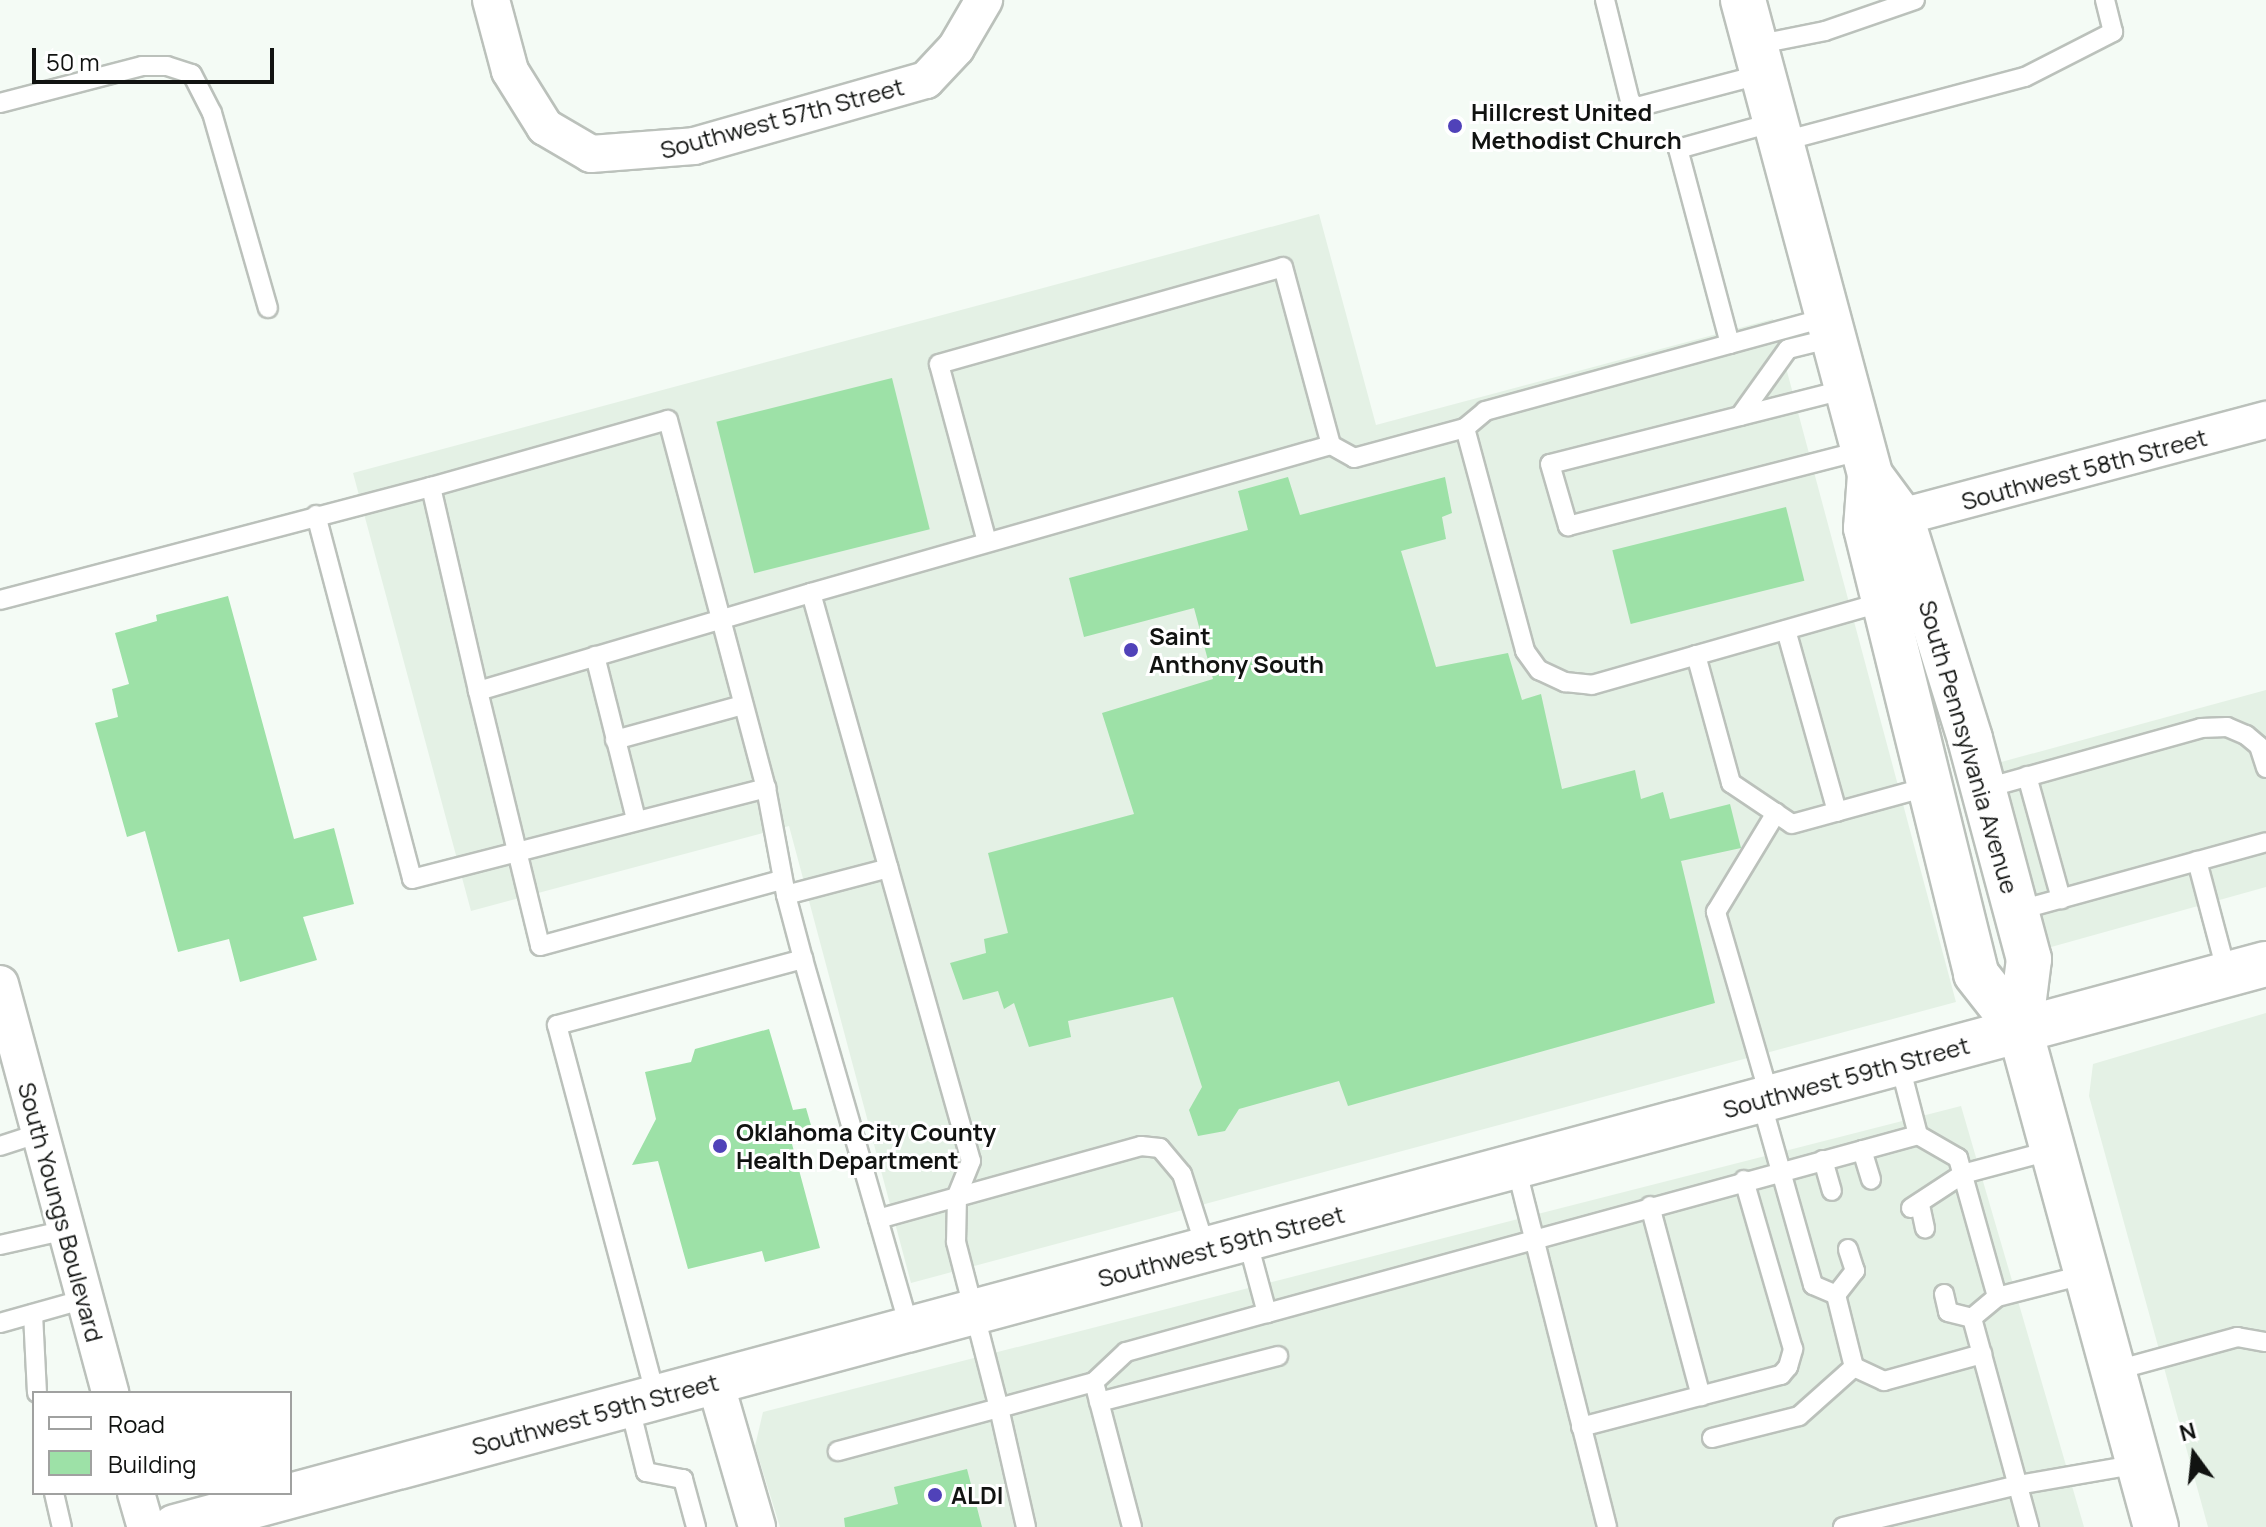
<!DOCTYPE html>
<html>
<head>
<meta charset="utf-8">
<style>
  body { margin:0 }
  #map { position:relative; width:2266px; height:1527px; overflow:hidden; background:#f4fbf5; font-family:Manrope,sans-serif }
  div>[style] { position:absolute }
  .built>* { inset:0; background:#e4f1e5 }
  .building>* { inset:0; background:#9de1a7; transform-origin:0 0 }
  .roads { filter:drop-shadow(2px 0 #bbc1bb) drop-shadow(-2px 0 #bbc1bb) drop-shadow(0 2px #bbc1bb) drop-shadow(0 -2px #bbc1bb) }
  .lane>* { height:18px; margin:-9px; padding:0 9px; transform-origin:9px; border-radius:9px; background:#fff }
  .street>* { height:36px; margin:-18px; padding:0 18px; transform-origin:18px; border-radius:18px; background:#fff }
  .secondary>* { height:44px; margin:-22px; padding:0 22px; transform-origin:22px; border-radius:22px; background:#fff }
  .dots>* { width:22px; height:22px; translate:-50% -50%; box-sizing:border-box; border:4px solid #fff; border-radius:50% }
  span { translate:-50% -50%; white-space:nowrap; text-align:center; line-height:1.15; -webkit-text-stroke:6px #fff; paint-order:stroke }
  .poi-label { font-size:24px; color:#111311; font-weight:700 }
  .left { translate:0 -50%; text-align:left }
  .street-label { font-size:24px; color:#111311 }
  .legend { position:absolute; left:32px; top:1391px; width:260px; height:104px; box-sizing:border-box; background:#fff; border:2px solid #a0a1a0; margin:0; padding:10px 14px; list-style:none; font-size:24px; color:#111311 }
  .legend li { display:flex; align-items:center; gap:16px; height:40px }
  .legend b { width:40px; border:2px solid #a0a1a0 }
  .north { position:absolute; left:2154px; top:1415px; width:80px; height:80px; -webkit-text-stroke:6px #fff; paint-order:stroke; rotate:345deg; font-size:22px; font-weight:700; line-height:32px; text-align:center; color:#111311 }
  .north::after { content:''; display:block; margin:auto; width:28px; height:36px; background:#111311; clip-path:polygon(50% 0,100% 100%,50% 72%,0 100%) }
  .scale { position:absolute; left:32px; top:48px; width:242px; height:36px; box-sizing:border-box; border:4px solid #111311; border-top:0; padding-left:10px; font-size:24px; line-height:28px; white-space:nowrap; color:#111311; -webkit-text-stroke:6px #fff; paint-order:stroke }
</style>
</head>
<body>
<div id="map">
  <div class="built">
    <i style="clip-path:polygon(1319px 214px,1376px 425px,1773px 319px,1956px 1002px,911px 1283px,789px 826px,471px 911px,353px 473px)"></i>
    <i style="clip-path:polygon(2266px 690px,2266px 887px,2044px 949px,1994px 764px)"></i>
    <i style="clip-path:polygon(2266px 1013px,2266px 1527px,2208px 1527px,2089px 1096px,2093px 1064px)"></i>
    <i style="clip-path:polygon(1961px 1106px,2084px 1527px,780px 1527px,755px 1446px,763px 1412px)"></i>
  </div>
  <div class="building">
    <i style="left:892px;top:378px;width:156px;height:181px;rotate:76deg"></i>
    <i style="clip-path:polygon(1288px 477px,1300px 515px,1445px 477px,1452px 513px,1442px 517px,1446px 539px,1401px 551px,1436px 667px,1508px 653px,1522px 700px,1541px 694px,1562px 789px,1635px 770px,1641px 799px,1663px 792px,1670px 819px,1730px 804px,1741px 848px,1681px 861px,1715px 1003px,1348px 1106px,1339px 1081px,1239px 1109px,1225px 1131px,1198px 1136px,1189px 1110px,1202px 1087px,1173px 997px,1068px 1021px,1071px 1037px,1029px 1047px,1014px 1003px,1004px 1009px,998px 991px,963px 1000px,950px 963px,986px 953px,984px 939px,1008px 933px,988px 853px,1134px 814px,1102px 713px,1213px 679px,1194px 608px,1084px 637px,1069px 578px,1248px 530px,1238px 491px)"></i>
    <i style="left:1786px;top:507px;width:76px;height:179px;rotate:76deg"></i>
    <i style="clip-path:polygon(228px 596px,294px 839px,334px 828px,354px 904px,303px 917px,317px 960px,240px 982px,229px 939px,178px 952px,145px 831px,127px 837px,95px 723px,118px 717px,112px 689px,129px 684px,115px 633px,157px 621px,156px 615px)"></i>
    <i style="clip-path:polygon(769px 1029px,793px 1110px,806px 1108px,815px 1139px,792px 1144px,820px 1248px,765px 1262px,762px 1251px,688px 1269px,658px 1161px,632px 1165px,656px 1119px,645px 1072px,691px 1062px,695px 1049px)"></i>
    <i style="clip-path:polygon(967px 1469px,982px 1527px,845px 1527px,844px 1518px,898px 1504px,894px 1487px)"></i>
  </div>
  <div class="roads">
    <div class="lane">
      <i style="left:1605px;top:0;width:104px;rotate:76.1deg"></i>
      <i style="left:1630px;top:101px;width:9px;rotate:41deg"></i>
      <i style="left:1637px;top:107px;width:130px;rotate:-14.7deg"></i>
      <i style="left:1755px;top:45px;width:71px;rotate:-11.3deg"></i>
      <i style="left:1825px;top:31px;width:95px;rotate:-19deg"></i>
      <i style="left:0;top:103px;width:147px;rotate:-14.6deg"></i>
      <i style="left:142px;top:66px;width:25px"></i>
      <i style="left:167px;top:66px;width:26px;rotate:18deg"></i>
      <i style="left:192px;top:74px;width:44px;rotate:62.9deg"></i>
      <i style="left:212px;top:113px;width:203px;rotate:74deg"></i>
      <i style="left:1780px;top:142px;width:253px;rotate:-14.9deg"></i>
      <i style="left:2025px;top:77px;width:99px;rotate:-27.1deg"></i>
      <i style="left:2113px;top:32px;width:33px;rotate:-104deg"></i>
      <i style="left:1730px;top:344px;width:202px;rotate:-104.9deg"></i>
      <i style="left:1678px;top:149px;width:101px;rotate:-15.6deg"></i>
      <i style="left:1847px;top:389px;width:306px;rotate:165.8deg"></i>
      <i style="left:1550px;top:464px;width:65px;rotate:73.8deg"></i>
      <i style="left:1568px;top:526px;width:305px;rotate:-14.4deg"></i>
      <i style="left:1740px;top:416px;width:82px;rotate:-54.4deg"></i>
      <i style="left:1788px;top:349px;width:46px;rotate:-13.7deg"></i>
      <i style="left:1465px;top:428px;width:231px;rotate:74.9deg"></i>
      <i style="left:1525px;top:651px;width:24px;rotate:54deg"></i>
      <i style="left:1539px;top:670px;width:29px;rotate:25deg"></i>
      <i style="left:1565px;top:682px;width:27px;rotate:6deg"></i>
      <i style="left:1592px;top:685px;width:303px;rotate:-15.9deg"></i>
      <i style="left:431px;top:487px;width:246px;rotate:-15.8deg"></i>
      <i style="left:668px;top:420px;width:381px;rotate:75.1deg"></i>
      <i style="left:316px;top:515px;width:376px;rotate:75.2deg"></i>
      <i style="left:412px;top:879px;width:366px;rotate:-14.4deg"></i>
      <i style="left:766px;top:788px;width:109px;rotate:79.4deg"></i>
      <i style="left:987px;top:542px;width:184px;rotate:-105.1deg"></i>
      <i style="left:939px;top:364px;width:357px;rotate:-15.7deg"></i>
      <i style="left:1283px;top:267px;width:184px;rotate:74.9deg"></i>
      <i style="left:811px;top:593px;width:541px;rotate:-15.89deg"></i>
      <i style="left:1331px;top:445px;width:26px;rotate:29deg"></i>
      <i style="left:1354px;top:458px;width:115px;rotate:-15.1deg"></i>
      <i style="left:1465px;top:428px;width:26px;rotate:-40deg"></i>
      <i style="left:1485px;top:411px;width:356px;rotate:-15.3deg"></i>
      <i style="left:0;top:600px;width:446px;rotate:-14.7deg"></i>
      <i style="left:431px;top:487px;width:209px;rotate:77deg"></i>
      <i style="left:478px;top:691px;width:347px;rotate:-16.4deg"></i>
      <i style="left:811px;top:593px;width:590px;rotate:74.27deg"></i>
      <i style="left:971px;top:1161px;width:38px;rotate:112deg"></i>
      <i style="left:957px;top:1196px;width:46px;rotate:91.2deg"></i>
      <i style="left:956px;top:1242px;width:171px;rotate:75.5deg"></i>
      <i style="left:999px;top:1408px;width:167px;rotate:165deg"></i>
      <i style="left:1786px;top:630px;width:189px;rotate:74.3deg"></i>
      <i style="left:1696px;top:655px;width:133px;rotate:74.7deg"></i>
      <i style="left:1731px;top:783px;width:73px;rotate:33.9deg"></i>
      <i style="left:1792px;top:824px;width:140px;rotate:-15.3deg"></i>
      <i style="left:595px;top:656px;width:168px;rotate:75.9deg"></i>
      <i style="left:478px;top:691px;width:262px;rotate:76.3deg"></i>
      <i style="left:540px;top:946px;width:251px;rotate:-15.3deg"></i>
      <i style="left:615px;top:740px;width:133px;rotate:-15.3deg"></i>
      <i style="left:2027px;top:776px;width:128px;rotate:74.5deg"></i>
      <i style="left:1983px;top:789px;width:226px;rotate:-15.6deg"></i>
      <i style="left:2201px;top:728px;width:26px;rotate:-2deg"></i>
      <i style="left:2227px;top:727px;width:21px;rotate:23deg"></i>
      <i style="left:2246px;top:735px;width:17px;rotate:40deg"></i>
      <i style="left:2259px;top:746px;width:23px;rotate:72deg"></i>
      <i style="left:2197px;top:861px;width:117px;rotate:75.1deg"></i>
      <i style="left:2016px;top:911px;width:259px;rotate:-15.4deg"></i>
      <i style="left:803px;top:959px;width:66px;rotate:-104.9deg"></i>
      <i style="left:786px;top:895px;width:106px;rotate:-14.7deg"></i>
      <i style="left:1899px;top:1062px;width:75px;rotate:75.4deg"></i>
      <i style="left:1770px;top:1098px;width:194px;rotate:-106.2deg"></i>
      <i style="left:1716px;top:912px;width:116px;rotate:-58.8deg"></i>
      <i style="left:1761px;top:1101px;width:191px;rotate:74.2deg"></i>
      <i style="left:1813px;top:1285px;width:25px;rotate:23deg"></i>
      <i style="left:1836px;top:1295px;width:74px;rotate:76deg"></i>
      <i style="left:1854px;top:1367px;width:33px;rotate:25deg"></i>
      <i style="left:1884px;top:1381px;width:102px;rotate:-15.4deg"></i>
      <i style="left:0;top:1146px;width:42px;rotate:-18deg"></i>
      <i style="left:1862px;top:1150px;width:31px;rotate:73deg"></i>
      <i style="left:1823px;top:1160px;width:32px;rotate:74deg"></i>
      <i style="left:1516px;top:1167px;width:371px;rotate:75.8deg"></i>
      <i style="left:1920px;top:1205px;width:24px;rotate:78deg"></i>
      <i style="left:1650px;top:1206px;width:197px;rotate:75deg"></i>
      <i style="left:1911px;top:1208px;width:62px;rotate:-33.2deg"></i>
      <i style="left:1963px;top:1174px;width:93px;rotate:-14.9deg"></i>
      <i style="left:878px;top:1219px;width:273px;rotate:-15.5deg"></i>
      <i style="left:1141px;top:1146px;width:19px;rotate:6deg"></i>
      <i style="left:1160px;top:1148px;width:34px;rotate:50deg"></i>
      <i style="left:1182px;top:1174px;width:79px;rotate:72.3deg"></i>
      <i style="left:1247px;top:1239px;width:77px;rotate:74.9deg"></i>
      <i style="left:1267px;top:1313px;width:675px;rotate:-15.29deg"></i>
      <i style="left:1918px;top:1135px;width:46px;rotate:29.9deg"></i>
      <i style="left:1958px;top:1158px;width:144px;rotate:74.3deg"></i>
      <i style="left:1997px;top:1297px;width:33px;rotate:140deg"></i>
      <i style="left:1972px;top:1318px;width:217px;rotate:74.7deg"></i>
      <i style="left:0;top:1245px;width:68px;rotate:-12.8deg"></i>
      <i style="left:1944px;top:1294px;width:18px;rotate:77deg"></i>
      <i style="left:1948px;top:1312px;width:25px;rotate:14deg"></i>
      <i style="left:1836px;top:1295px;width:31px;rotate:-52deg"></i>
      <i style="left:1855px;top:1271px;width:23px;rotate:-108deg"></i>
      <i style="left:1997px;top:1297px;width:93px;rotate:-14.3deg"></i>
      <i style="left:33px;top:1314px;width:79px;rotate:87.1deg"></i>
      <i style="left:0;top:1323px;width:88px;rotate:-15.8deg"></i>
      <i style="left:2113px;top:1371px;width:129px;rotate:-15.3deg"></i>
      <i style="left:2237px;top:1337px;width:29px;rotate:10deg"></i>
      <i style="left:656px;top:1397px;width:385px;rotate:-104.9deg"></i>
      <i style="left:557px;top:1025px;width:255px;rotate:-15deg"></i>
      <i style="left:803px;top:959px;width:386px;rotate:73.9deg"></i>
      <i style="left:1099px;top:1402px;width:185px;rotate:-14.4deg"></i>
      <i style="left:629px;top:1404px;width:70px;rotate:76deg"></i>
      <i style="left:646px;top:1472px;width:38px;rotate:11deg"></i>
      <i style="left:683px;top:1479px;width:50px;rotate:74.8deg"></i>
      <i style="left:1581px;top:1427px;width:207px;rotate:-14.6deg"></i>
      <i style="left:1781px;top:1375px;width:11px;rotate:-49deg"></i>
      <i style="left:1788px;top:1367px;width:19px;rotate:-74deg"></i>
      <i style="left:1793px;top:1349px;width:176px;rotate:-106.2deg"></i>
      <i style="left:1712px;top:1438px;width:90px;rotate:-14.2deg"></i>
      <i style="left:1799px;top:1416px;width:74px;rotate:-41.7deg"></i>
      <i style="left:54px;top:1493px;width:35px;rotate:77deg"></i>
      <i style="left:1026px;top:1527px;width:122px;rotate:-102.8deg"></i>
      <i style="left:999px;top:1408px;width:98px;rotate:-15.3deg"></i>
      <i style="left:1132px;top:1527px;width:150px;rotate:-104.7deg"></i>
      <i style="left:1094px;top:1382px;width:44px;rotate:-43.2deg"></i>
      <i style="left:1126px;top:1352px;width:146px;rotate:-15.5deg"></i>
      <i style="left:1843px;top:1527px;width:180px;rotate:-13.5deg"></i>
      <i style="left:2018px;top:1485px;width:122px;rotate:-9.9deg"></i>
    </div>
    <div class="street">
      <i style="left:491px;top:0;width:73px;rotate:75deg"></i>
      <i style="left:510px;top:71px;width:66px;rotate:58deg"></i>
      <i style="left:545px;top:127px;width:53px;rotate:30.4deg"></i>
      <i style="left:591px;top:154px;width:103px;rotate:-4.4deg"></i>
      <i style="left:694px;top:146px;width:241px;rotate:-15.9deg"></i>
      <i style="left:926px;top:80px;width:44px;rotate:-46.8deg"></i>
      <i style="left:956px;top:48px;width:56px;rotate:-59.7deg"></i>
      <i style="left:1901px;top:517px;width:378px;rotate:-14.9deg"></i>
      <i style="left:0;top:984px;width:424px;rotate:74.9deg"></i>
      <i style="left:715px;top:1382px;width:151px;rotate:73.8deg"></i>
      <i style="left:136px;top:1493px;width:35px;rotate:74deg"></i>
    </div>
    <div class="secondary">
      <i style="left:1743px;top:0;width:492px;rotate:75deg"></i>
      <i style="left:1870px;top:475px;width:53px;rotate:94.3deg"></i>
      <i style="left:1866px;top:528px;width:459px;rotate:76.1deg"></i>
      <i style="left:1976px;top:974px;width:71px;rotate:51.8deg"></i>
      <i style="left:1870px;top:475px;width:52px;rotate:53.6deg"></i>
      <i style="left:1901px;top:517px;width:232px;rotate:72.7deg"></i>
      <i style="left:1970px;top:739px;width:228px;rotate:75deg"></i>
      <i style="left:2029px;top:959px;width:72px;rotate:97.2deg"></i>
      <i style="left:2020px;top:1030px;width:515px;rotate:74.7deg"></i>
      <i style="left:175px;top:1527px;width:2165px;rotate:-15.07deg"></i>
    </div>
  </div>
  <div class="dots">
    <i style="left:1455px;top:126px;background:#5042b9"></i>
    <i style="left:1131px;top:650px;background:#5042b9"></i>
    <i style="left:720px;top:1146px;background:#5042b9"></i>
    <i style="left:935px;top:1495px;background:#5042b9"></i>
  </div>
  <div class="poi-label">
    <span class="left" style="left:1471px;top:126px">Hillcrest United<br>Methodist Church</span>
    <span class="left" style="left:1149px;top:650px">Saint<br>Anthony South</span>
    <span class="left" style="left:736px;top:1146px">Oklahoma City County<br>Health Department</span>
    <span class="left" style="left:951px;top:1495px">ALDI</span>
  </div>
  <div class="street-label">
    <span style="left:782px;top:118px;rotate:-15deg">Southwest 57th Street</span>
    <span style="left:2084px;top:469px;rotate:-15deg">Southwest 58th Street</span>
    <span style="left:1969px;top:747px;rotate:74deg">South Pennsylvania Avenue</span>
    <span style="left:1846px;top:1077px;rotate:-15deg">Southwest 59th Street</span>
    <span style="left:61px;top:1212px;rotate:75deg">South Youngs Boulevard</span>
    <span style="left:1221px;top:1246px;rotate:-15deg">Southwest 59th Street</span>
    <span style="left:595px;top:1414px;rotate:-15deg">Southwest 59th Street</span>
  </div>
  <ul class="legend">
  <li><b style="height:10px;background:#fff"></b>Road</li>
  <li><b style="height:22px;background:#9de1a7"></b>Building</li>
  </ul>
  <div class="north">N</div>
  <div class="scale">50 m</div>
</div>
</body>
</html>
